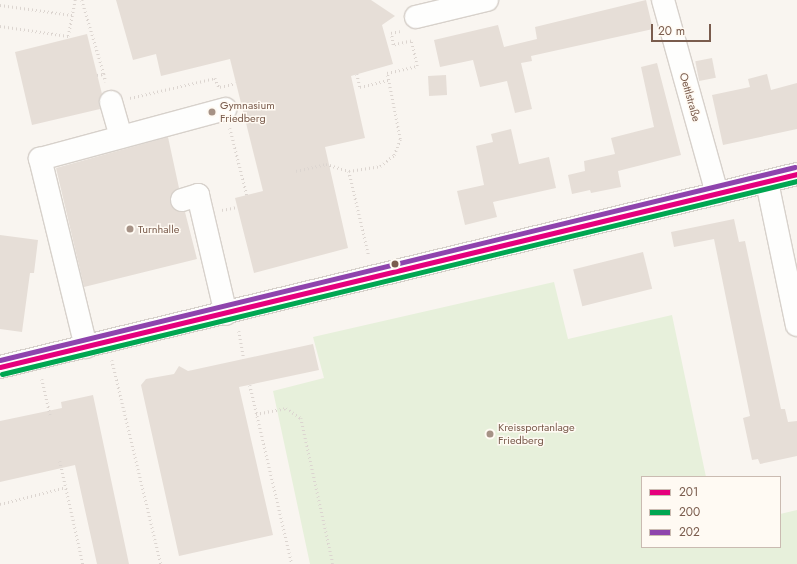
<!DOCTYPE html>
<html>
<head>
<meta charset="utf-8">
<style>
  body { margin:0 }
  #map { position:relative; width:797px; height:564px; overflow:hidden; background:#f9f5f0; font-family:Jost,sans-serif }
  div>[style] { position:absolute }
  .green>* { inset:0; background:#e7f0db }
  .building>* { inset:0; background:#e6ded7; transform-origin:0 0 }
  .path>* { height:2.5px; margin-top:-1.25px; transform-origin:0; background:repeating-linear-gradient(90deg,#dcd5d0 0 1px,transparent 0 4px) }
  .roads { filter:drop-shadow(1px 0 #d7d1cb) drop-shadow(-1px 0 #d7d1cb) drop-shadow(0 1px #d7d1cb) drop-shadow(0 -1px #d7d1cb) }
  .minor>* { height:22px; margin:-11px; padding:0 11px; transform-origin:11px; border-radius:11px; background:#fefefd }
  .bus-1>* { height:5px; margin:-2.5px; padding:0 2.5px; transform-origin:2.5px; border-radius:2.5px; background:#e5007d }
  .bus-2>* { height:5px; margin:-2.5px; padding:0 2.5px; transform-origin:2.5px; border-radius:2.5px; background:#00a651 }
  .bus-3>* { height:5px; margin:-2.5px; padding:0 2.5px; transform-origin:2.5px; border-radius:2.5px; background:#8e44ad }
  .dots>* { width:11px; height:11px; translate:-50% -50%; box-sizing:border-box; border:2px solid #fffaf3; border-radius:50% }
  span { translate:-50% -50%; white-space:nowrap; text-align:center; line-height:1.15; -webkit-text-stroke:3px #fffaf3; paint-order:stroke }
  .street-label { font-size:11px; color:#7a5c4d }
  .poi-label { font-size:11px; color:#7a5c4d }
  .left { translate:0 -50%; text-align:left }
  .legend { position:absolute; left:641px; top:476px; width:140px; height:72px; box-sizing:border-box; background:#fffaf3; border:1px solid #cabbb1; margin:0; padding:5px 7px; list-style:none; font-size:12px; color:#7a5c4d }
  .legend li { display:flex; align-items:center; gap:8px; height:20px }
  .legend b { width:20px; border:1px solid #cabbb1 }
  .scale { position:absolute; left:651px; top:24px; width:60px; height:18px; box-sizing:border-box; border:2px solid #7a5c4d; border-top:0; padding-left:5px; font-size:12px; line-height:14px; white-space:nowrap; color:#7a5c4d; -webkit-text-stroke:3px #fffaf3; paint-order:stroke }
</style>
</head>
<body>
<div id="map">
  <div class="green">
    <i style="clip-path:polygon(554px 282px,568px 339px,672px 315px,706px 477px,642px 477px,642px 547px,780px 547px,780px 514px,797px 510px,797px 564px,310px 564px,273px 391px,324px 378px,313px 337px)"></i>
  </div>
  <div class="building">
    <i style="clip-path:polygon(116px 0,371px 0,395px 16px,382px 25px,393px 64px,351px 76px,365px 138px,325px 147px,348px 248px,254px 273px,235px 198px,263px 191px,230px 59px,161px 76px,156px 54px,133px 60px)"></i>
    <i style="clip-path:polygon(646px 0,653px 29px,531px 56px,532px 61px,521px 63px,532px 109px,515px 113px,507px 81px,480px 87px,473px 60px,440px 67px,434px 40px,498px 25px,504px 47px,537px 39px,535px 27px)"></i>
    <i style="clip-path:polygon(87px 34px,102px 94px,99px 99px,100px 109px,32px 125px,15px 52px)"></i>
    <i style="left:712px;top:58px;width:20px;height:17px;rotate:79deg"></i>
    <i style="clip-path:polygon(657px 63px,681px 155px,618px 171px,621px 187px,591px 193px,590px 190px,572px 194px,568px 175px,585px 171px,584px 161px,615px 154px,611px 138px,654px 127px,641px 67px)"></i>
    <i style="clip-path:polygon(767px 74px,771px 90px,797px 83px,797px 129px,723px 145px,712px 95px,750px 87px,748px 79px)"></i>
    <i style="left:446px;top:75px;width:20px;height:18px;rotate:87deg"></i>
    <i style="clip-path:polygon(511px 129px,519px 164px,549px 157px,556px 188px,493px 202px,497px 217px,465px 225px,457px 191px,484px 185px,476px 146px,493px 142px,491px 134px)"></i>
    <i style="clip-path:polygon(168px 137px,179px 188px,173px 192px,170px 203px,174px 209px,185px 212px,197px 259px,84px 287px,56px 168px)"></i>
    <i style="clip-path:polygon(734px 219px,739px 242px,745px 241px,781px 409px,785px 409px,788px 422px,797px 421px,797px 456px,760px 464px,758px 459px,752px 460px,743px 418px,750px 416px,714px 239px,674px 247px,671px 232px)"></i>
    <i style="clip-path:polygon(0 235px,38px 240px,34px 273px,30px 273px,22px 332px,0 329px)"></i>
    <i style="left:643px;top:252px;width:38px;height:72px;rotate:76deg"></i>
    <i style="clip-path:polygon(313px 344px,319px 370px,239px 387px,273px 535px,179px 556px,141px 385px,146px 379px,174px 374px,179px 366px,188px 371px)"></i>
    <i style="clip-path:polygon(93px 395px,129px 564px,97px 564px,75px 465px,0 482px,0 421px,62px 408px,61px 402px)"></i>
  </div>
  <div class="path">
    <i style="left:82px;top:0;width:77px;rotate:73.4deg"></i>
    <i style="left:0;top:5px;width:73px;rotate:7.9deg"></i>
    <i style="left:0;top:26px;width:69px;rotate:8.4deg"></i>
    <i style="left:68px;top:36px;width:37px;rotate:-79deg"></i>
    <i style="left:357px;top:74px;width:13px;rotate:77deg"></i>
    <i style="left:360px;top:87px;width:30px;rotate:-14deg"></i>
    <i style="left:97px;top:75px;width:7px;rotate:-8deg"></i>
    <i style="left:104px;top:74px;width:8px;rotate:76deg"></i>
    <i style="left:220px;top:87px;width:16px;rotate:-14deg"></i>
    <i style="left:130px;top:98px;width:87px;rotate:-13.2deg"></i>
    <i style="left:215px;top:78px;width:10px;rotate:66deg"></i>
    <i style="left:230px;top:128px;width:69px;rotate:75.8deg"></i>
    <i style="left:296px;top:171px;width:31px;rotate:-13deg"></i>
    <i style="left:326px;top:164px;width:24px;rotate:17deg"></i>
    <i style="left:349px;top:171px;width:87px;rotate:76.8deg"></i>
    <i style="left:349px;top:171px;width:31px;rotate:-9deg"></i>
    <i style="left:380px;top:166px;width:18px;rotate:-38deg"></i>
    <i style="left:394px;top:155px;width:17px;rotate:-69deg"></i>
    <i style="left:400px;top:139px;width:67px;rotate:-101.1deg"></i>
    <i style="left:387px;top:73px;width:31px;rotate:-13deg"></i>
    <i style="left:417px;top:66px;width:26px;rotate:-103deg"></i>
    <i style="left:411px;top:41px;width:18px;rotate:167deg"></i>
    <i style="left:393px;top:45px;width:12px;rotate:-99deg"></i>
    <i style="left:391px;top:33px;width:9px;rotate:-13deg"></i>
    <i style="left:222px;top:210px;width:15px;rotate:-11deg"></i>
    <i style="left:239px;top:331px;width:28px;rotate:80deg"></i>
    <i style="left:112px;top:360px;width:210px;rotate:76.5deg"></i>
    <i style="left:42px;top:379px;width:37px;rotate:77deg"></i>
    <i style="left:250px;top:385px;width:184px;rotate:76.8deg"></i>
    <i style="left:256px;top:414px;width:31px;rotate:-11deg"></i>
    <i style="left:286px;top:408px;width:18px;rotate:34deg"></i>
    <i style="left:301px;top:418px;width:149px;rotate:77.6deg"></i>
    <i style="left:60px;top:461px;width:106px;rotate:77.4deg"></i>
    <i style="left:0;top:504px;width:68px;rotate:-14.4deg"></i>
  </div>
  <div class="roads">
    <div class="minor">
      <i style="left:663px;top:0;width:201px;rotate:74.4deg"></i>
      <i style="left:416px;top:17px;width:73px;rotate:-13.5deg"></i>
      <i style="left:111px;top:102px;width:36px;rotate:74deg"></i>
      <i style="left:767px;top:182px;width:146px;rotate:78.2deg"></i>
      <i style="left:182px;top:200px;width:17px;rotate:-17deg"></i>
      <i style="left:198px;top:195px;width:122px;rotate:76.8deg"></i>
      <i style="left:86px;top:347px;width:194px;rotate:-103.7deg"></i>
      <i style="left:40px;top:159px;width:192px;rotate:-15.1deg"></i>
      <i style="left:0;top:367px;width:820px;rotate:-13.61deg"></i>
    </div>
  </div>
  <div class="bus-1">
    <i style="left:0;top:367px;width:820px;rotate:-13.61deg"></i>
  </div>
  <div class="bus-2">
    <i style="left:2px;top:374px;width:818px;rotate:-13.65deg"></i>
  </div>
  <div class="bus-3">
    <i style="left:0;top:360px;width:818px;rotate:-13.65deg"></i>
  </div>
  <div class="dots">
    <i style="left:212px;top:112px;background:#a69286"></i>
    <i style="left:130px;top:229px;background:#a69286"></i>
    <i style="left:395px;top:264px;background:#7a5c4d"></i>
    <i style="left:490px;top:434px;background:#a69286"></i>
  </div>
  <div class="street-label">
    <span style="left:690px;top:97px;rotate:74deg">Oettlstraße</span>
  </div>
  <div class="poi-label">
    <span class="left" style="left:220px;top:112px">Gymnasium<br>Friedberg</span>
    <span class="left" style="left:138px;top:229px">Turnhalle</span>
    <span class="left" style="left:498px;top:434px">Kreissportanlage<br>Friedberg</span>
  </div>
  <ul class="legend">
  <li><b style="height:5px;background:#e5007d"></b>201</li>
  <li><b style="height:5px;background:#00a651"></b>200</li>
  <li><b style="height:5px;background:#8e44ad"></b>202</li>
  </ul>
  <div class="scale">20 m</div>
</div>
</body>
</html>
